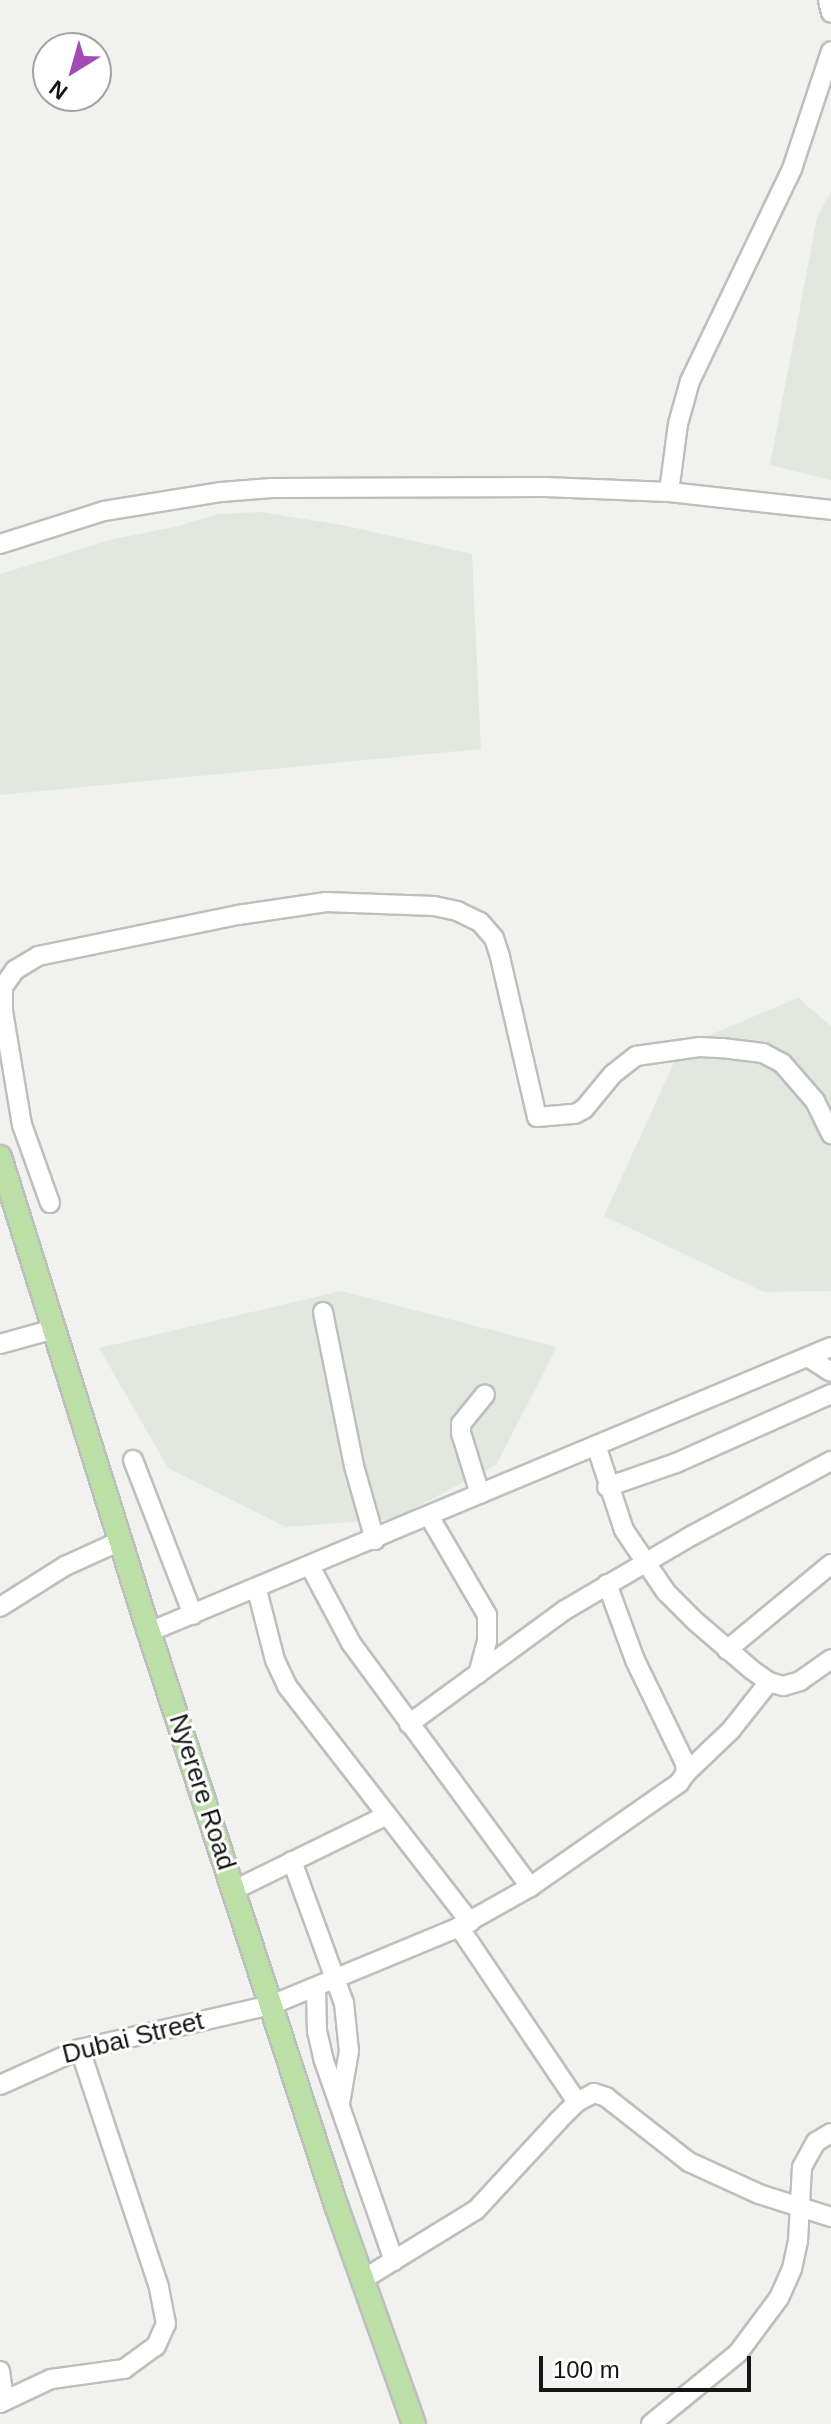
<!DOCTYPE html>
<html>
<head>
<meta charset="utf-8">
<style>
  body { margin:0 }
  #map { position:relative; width:831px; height:2424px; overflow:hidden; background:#f1f2f0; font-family:Helvetica,sans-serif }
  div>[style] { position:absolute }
  .built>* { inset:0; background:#e2e8df }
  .roads { filter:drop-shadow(2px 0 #bebfbd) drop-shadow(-2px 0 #bebfbd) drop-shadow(0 2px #bebfbd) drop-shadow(0 -2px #bebfbd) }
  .minor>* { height:18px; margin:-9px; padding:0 9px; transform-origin:9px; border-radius:9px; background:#fff }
  .major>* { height:22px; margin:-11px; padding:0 11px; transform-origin:11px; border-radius:11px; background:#bbdfa6 }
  span { translate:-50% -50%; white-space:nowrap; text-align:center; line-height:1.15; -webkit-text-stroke:6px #fff; paint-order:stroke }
  .street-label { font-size:26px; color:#141514 }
  .north { position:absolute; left:32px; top:32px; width:80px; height:80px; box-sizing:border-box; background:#fff; border:2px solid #a1a1a1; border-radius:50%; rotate:217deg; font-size:22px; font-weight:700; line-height:32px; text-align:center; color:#141514 }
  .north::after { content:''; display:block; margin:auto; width:28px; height:36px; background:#a44ab6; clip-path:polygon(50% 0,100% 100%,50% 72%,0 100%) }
  .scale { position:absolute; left:539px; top:2356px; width:212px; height:36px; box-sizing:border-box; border:4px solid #141514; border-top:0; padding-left:10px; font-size:24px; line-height:28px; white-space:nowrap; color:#141514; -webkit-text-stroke:6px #fff; paint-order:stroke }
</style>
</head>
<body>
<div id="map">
  <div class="built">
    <i style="clip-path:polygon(831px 191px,831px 480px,770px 465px,817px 218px)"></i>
    <i style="clip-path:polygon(261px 512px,342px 525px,472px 554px,481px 749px,0 795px,0 574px,113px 539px,175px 527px,218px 514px)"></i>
    <i style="clip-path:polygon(798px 998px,831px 1026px,831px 1291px,764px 1292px,604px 1216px,681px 1047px)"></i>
    <i style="clip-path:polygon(341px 1291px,557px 1347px,496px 1465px,394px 1519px,286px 1527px,168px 1468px,99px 1348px)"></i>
  </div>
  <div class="roads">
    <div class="minor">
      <i style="left:828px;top:0;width:13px;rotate:77deg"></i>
      <i style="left:669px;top:492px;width:69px;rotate:-82.5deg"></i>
      <i style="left:678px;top:424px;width:45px;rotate:-74.4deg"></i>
      <i style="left:690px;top:381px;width:235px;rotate:-64.3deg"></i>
      <i style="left:792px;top:169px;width:124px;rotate:-71.7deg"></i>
      <i style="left:0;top:544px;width:109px;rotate:-17.6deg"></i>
      <i style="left:104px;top:511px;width:119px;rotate:-9.2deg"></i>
      <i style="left:221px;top:492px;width:51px;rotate:-4.5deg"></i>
      <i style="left:272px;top:488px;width:273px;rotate:-0.2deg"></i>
      <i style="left:545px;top:487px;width:124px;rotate:2.3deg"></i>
      <i style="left:669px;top:492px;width:163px;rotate:6.3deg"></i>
      <i style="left:50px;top:1203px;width:83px;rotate:-109.7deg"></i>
      <i style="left:22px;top:1125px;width:115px;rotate:-99.5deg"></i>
      <i style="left:3px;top:1012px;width:25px;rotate:-90deg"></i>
      <i style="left:3px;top:987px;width:21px;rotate:-55deg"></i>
      <i style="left:15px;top:970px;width:27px;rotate:-31deg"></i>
      <i style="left:38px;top:956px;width:204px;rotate:-11.6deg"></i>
      <i style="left:238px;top:915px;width:89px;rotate:-8.4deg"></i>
      <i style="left:326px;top:902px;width:108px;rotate:2.1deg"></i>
      <i style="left:434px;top:906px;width:24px;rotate:12deg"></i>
      <i style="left:457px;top:911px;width:25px;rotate:26deg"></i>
      <i style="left:480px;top:922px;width:21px;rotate:49deg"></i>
      <i style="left:494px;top:938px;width:20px;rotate:72deg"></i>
      <i style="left:500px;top:957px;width:164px;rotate:77deg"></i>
      <i style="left:537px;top:1117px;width:38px;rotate:-5deg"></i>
      <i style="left:575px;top:1114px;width:10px;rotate:-29deg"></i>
      <i style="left:584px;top:1109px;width:45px;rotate:-50.4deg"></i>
      <i style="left:613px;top:1074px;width:29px;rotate:-38deg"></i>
      <i style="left:636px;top:1056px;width:65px;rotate:-8deg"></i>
      <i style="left:700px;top:1047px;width:22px;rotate:3deg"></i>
      <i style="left:722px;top:1048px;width:41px;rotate:7deg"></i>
      <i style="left:763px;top:1053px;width:21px;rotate:28deg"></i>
      <i style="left:782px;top:1063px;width:50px;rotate:49deg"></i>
      <i style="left:815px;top:1101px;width:37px;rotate:64deg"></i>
      <i style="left:323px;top:1312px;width:157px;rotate:78.6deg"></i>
      <i style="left:354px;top:1466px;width:77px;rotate:74.2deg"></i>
      <i style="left:0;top:1344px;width:56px;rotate:-15.5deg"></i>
      <i style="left:808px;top:1357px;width:27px;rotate:33deg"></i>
      <i style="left:596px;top:1445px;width:89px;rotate:71.8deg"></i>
      <i style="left:624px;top:1530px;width:75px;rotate:55.9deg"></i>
      <i style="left:666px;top:1592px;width:41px;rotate:45deg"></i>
      <i style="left:695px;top:1621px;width:75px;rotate:40.7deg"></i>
      <i style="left:752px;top:1670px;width:21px;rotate:35deg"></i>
      <i style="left:769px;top:1682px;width:15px;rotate:16deg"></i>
      <i style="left:783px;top:1686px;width:18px;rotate:-16deg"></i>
      <i style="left:800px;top:1681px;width:38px;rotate:-35deg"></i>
      <i style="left:133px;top:1460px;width:166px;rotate:68.8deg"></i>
      <i style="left:607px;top:1487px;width:73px;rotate:-19.2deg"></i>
      <i style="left:676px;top:1463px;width:170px;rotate:-24deg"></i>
      <i style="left:480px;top:1494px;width:64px;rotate:-107.3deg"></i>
      <i style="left:461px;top:1433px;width:9px;rotate:-90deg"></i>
      <i style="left:461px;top:1424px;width:38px;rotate:-51deg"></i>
      <i style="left:429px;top:1516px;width:115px;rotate:59.6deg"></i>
      <i style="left:487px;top:1615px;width:26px;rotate:90deg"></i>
      <i style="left:487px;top:1641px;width:34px;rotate:105deg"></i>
      <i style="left:311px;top:1568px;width:85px;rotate:61.9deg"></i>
      <i style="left:351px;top:1643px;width:303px;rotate:53.7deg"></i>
      <i style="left:257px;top:1590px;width:72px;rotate:75.6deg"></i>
      <i style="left:275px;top:1660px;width:29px;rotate:65deg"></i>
      <i style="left:287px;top:1686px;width:299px;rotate:52.2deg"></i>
      <i style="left:0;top:1607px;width:77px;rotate:-32.2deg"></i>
      <i style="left:65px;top:1566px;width:60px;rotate:-24.4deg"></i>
      <i style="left:149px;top:1632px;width:739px;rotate:-22.68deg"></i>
      <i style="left:727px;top:1650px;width:135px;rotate:-39.6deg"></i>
      <i style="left:409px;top:1724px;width:193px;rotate:-36.2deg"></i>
      <i style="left:565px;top:1610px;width:148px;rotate:-30.4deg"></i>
      <i style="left:693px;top:1535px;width:157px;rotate:-28.2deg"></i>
      <i style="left:686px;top:1773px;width:62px;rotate:-43.7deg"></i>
      <i style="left:731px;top:1730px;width:61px;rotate:-51.6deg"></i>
      <i style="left:292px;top:1861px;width:151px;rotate:69.9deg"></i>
      <i style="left:344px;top:2003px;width:48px;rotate:84.1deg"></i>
      <i style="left:349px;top:2051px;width:53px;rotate:99.8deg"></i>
      <i style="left:234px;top:1890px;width:170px;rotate:-26.1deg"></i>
      <i style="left:459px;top:1927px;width:211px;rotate:56deg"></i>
      <i style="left:316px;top:1988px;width:43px;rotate:88.7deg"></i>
      <i style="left:317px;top:2031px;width:28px;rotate:77deg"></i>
      <i style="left:323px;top:2058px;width:215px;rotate:70.7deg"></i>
      <i style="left:0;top:2085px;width:88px;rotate:-24.2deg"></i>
      <i style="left:80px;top:2049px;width:196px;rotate:-13deg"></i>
      <i style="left:271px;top:2005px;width:204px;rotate:-22.5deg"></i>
      <i style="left:459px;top:1927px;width:81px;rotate:-29.4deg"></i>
      <i style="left:530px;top:1887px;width:182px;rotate:-34.9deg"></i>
      <i style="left:679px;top:1783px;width:12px;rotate:-55deg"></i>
      <i style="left:686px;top:1773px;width:10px;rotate:-96deg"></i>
      <i style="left:685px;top:1763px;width:114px;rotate:-115.9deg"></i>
      <i style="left:635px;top:1660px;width:81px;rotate:-110.2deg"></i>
      <i style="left:362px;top:2280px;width:134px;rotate:-31.6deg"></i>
      <i style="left:476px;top:2210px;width:121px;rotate:-47.3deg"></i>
      <i style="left:558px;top:2121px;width:27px;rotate:-45deg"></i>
      <i style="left:577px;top:2102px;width:19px;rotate:-28deg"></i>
      <i style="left:594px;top:2093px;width:13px;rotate:18deg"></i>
      <i style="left:606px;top:2097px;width:105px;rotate:38.1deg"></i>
      <i style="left:689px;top:2162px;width:77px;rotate:24.6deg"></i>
      <i style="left:759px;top:2194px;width:76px;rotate:17.7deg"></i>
      <i style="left:0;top:2371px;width:22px;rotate:82deg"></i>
      <i style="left:3px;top:2393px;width:7px;rotate:117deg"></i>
      <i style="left:0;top:2403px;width:56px;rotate:-25.2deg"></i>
      <i style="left:51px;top:2379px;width:74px;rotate:-7.8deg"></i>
      <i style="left:124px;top:2369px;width:39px;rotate:-36deg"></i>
      <i style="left:156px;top:2346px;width:24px;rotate:-66deg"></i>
      <i style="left:166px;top:2324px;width:38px;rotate:-101deg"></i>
      <i style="left:159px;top:2287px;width:251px;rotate:-108.4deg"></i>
      <i style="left:651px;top:2424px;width:112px;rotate:-39.2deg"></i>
      <i style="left:738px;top:2353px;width:69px;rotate:-53.3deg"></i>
      <i style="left:779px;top:2298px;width:32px;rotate:-66deg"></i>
      <i style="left:792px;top:2269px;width:29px;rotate:-78deg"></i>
      <i style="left:798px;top:2241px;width:74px;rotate:-86.9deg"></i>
      <i style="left:802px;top:2167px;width:29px;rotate:-61deg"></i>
      <i style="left:816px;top:2142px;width:17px;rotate:-31deg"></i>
    </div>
    <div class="major">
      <i style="left:0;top:1157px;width:498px;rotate:72.6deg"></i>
      <i style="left:149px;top:1632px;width:603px;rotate:71.93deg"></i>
      <i style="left:336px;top:2205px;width:232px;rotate:70.4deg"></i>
    </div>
  </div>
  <div class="street-label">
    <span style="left:202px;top:1792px;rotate:72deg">Nyerere Road</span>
    <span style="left:133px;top:2038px;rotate:-14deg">Dubai Street</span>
  </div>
  <div class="north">N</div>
  <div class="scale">100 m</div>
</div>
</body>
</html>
